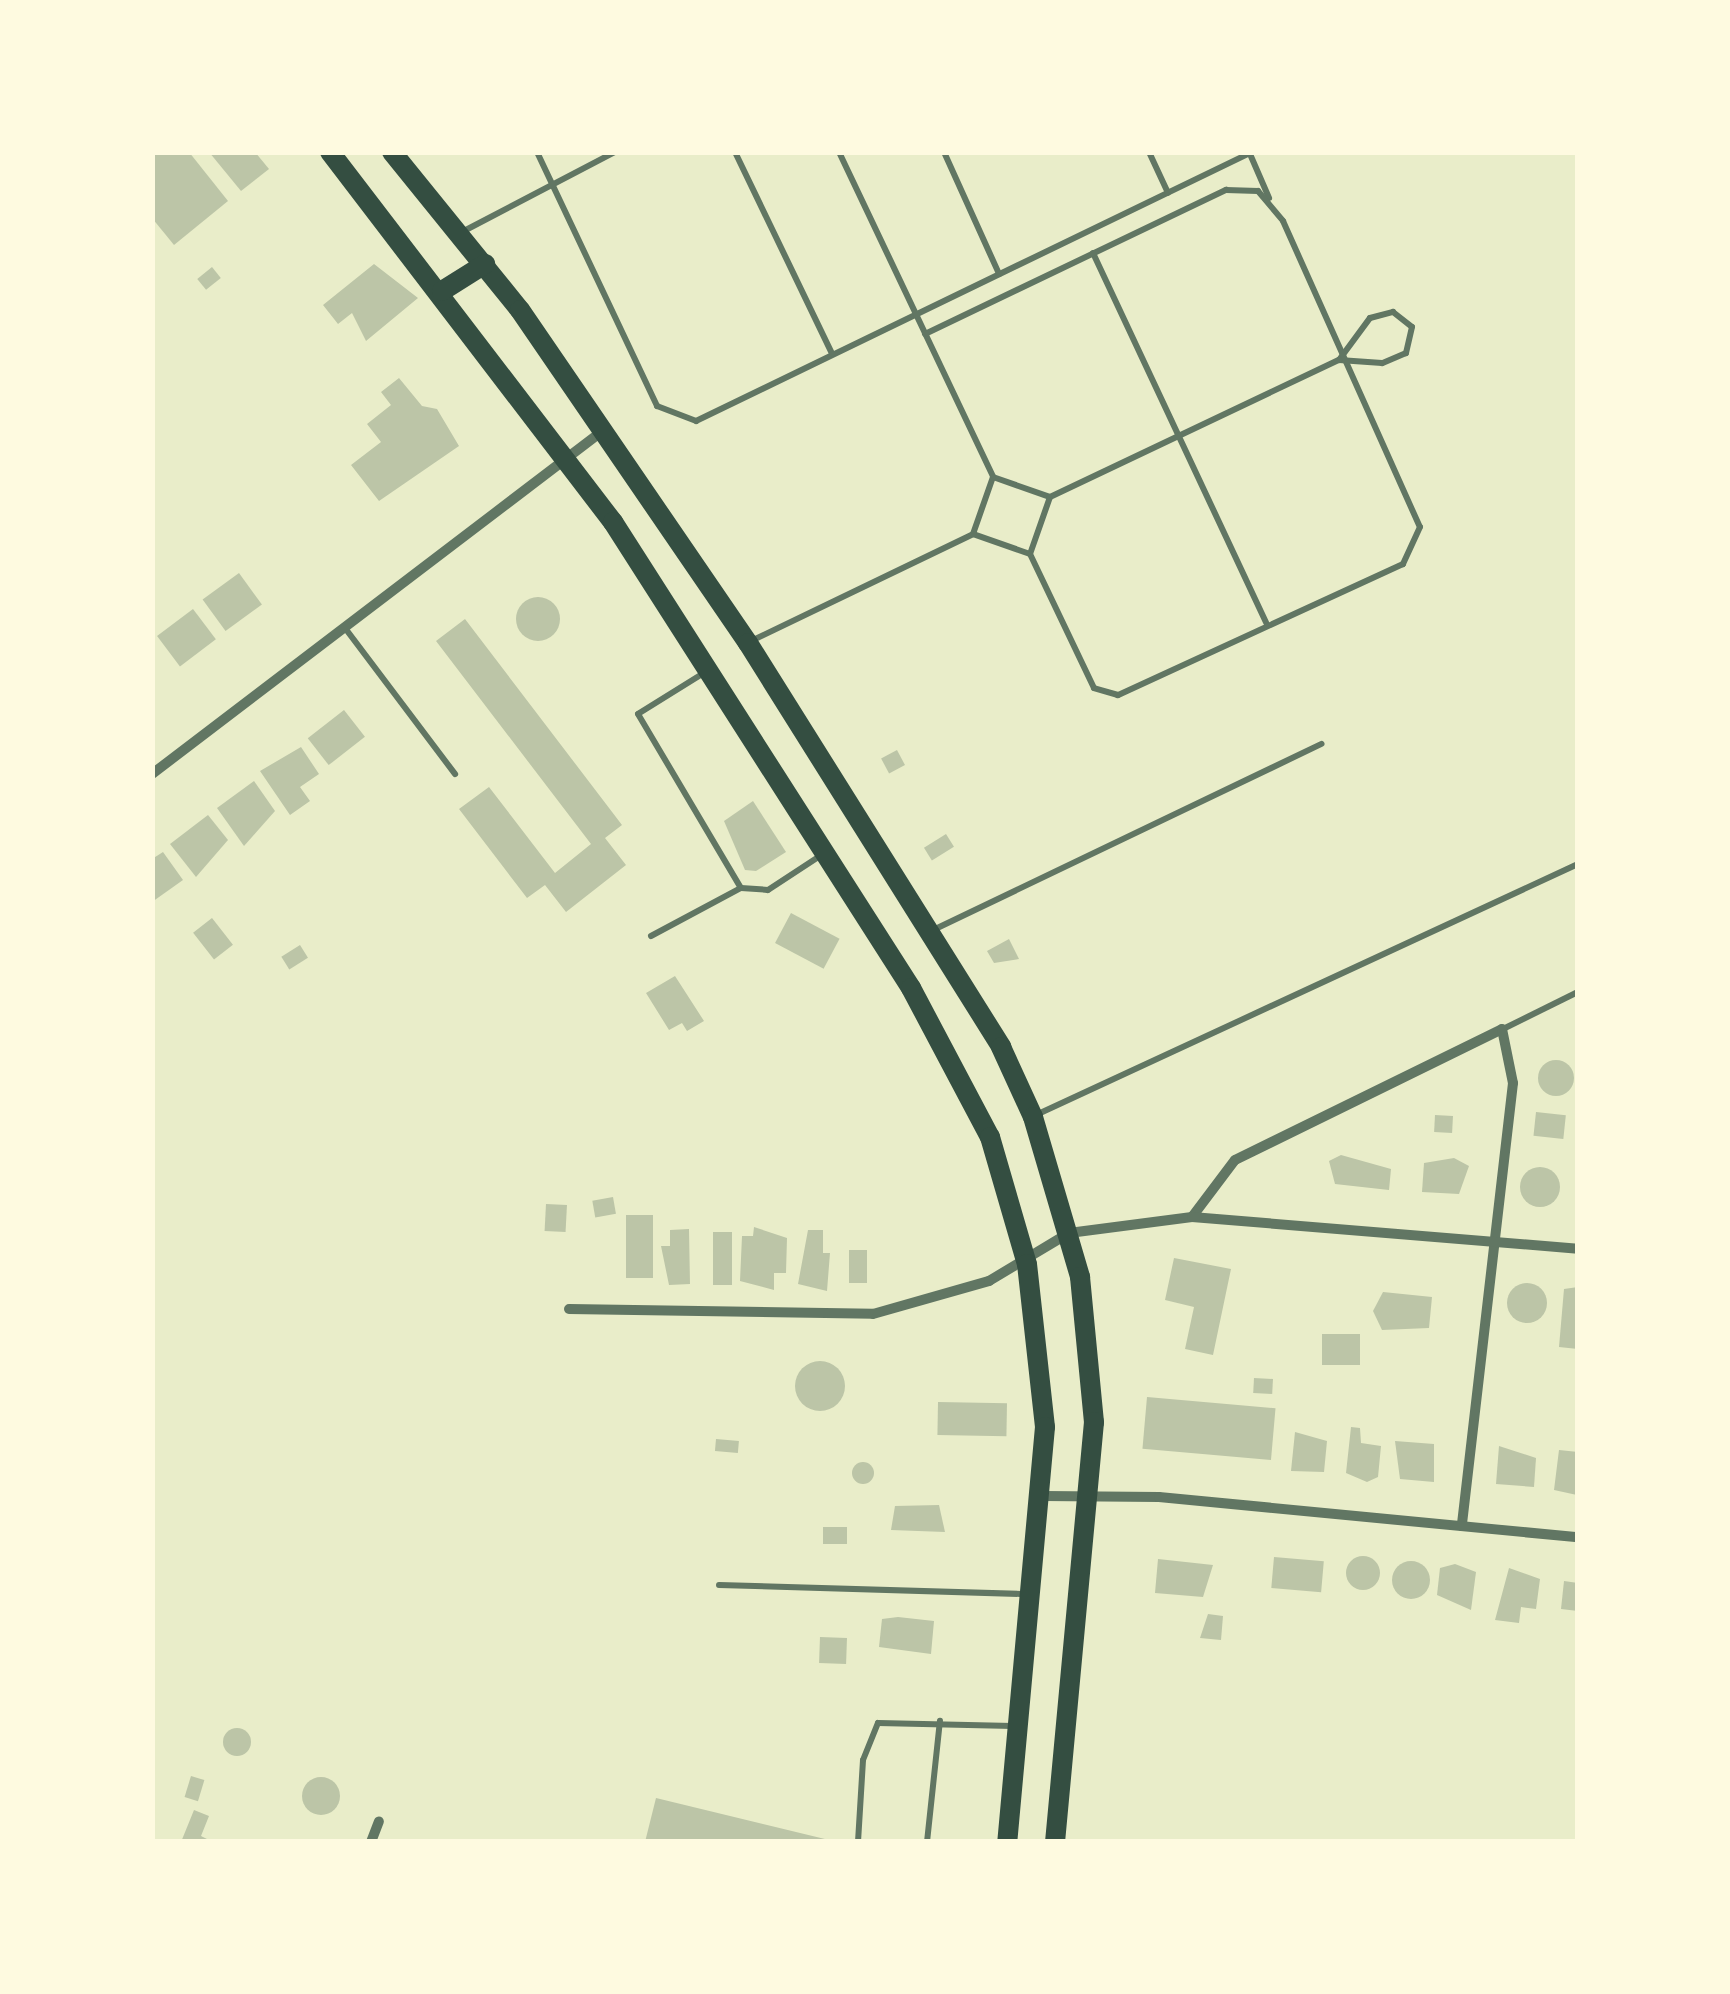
<!DOCTYPE html>
<html>
<head>
<meta charset="utf-8">
<style>
  body { margin:0 }
  #map { position:relative; width:1730px; height:1994px; overflow:hidden; background:#e9edc9; font-family:Barlow,sans-serif }
  div>[style] { position:absolute }
  .building>* { inset:0; background:#bcc5a7; transform-origin:0 0 }
  .round { border-radius:50% }
  .service>* { height:6px; margin:-3px; padding:0 3px; transform-origin:3px; border-radius:3px; background:#617663 }
  .minor>* { height:10px; margin:-5px; padding:0 5px; transform-origin:5px; border-radius:5px; background:#617663 }
  .primary>* { height:20px; margin:-10px; padding:0 10px; transform-origin:10px; border-radius:10px; background:#344e41 }
  span { translate:-50% -50%; white-space:nowrap; text-align:center; line-height:1.15; -webkit-text-stroke:8px #fefae0; paint-order:stroke }
  .frame { position:absolute; inset:0; border:155px solid #fefae0; pointer-events:none }
</style>
</head>
<body>
<div id="map">
  <div class="building">
    <i style="clip-path:polygon(152px 152px,189px 152px,228px 201px,174px 245px,152px 218px)"></i>
    <i style="clip-path:polygon(209px 152px,255px 152px,269px 169px,241px 191px)"></i>
    <i style="clip-path:polygon(374px 264px,418px 298px,366px 341px,352px 313px,338px 324px,323px 305px)"></i>
    <i style="left:212px;top:267px;width:14px;height:19px;rotate:51deg"></i>
    <i style="clip-path:polygon(399px 378px,422px 406px,437px 409px,459px 446px,379px 501px,351px 465px,381px 442px,367px 424px,391px 405px,381px 392px)"></i>
    <i style="left:239px;top:573px;width:39px;height:45px;rotate:54deg"></i>
    <i class="round" style="left:516px;top:597px;width:44px;height:44px"></i>
    <i style="left:193px;top:609px;width:38px;height:45px;rotate:53deg"></i>
    <i style="clip-path:polygon(465px 619px,622px 825px,605px 838px,626px 865px,566px 912px,545px 885px,527px 898px,459px 809px,489px 787px,555px 873px,591px 844px,436px 641px)"></i>
    <i style="left:344px;top:710px;width:34px;height:46px;rotate:52deg"></i>
    <i style="clip-path:polygon(301px 747px,319px 774px,300px 787px,310px 801px,290px 815px,260px 771px)"></i>
    <i style="left:897px;top:750px;width:17px;height:18px;rotate:62deg"></i>
    <i style="clip-path:polygon(254px 781px,275px 811px,244px 846px,217px 808px)"></i>
    <i style="clip-path:polygon(753px 801px,786px 852px,756px 871px,745px 870px,724px 821px)"></i>
    <i style="clip-path:polygon(208px 815px,228px 840px,196px 877px,170px 844px)"></i>
    <i style="left:946px;top:834px;width:15px;height:26px;rotate:58deg"></i>
    <i style="clip-path:polygon(163px 852px,183px 880px,152px 902px,152px 859px)"></i>
    <i style="left:791px;top:913px;width:55px;height:34px;rotate:28deg"></i>
    <i style="left:212px;top:918px;width:34px;height:24px;rotate:52deg"></i>
    <i style="clip-path:polygon(1009px 939px,1019px 959px,994px 963px,987px 951px)"></i>
    <i style="left:300px;top:945px;width:15px;height:22px;rotate:58deg"></i>
    <i style="clip-path:polygon(675px 976px,704px 1021px,687px 1031px,682px 1023px,669px 1030px,646px 993px)"></i>
    <i class="round" style="left:1538px;top:1060px;width:36px;height:36px"></i>
    <i style="left:1536px;top:1112px;width:30px;height:24px;rotate:6deg"></i>
    <i style="left:1435px;top:1115px;width:18px;height:17px;rotate:3deg"></i>
    <i style="clip-path:polygon(1341px 1155px,1391px 1169px,1389px 1190px,1335px 1184px,1329px 1161px)"></i>
    <i style="clip-path:polygon(1454px 1158px,1469px 1166px,1459px 1194px,1422px 1192px,1424px 1163px)"></i>
    <i class="round" style="left:1520px;top:1167px;width:40px;height:40px"></i>
    <i style="left:613px;top:1197px;width:17px;height:21px;rotate:80deg"></i>
    <i style="left:546px;top:1204px;width:21px;height:27px;rotate:3deg"></i>
    <i style="left:626px;top:1215px;width:27px;height:63px"></i>
    <i style="clip-path:polygon(754px 1227px,787px 1238px,786px 1273px,774px 1273px,774px 1290px,740px 1281px,742px 1236px,753px 1236px)"></i>
    <i style="clip-path:polygon(689px 1229px,690px 1284px,669px 1285px,661px 1246px,670px 1246px,670px 1230px)"></i>
    <i style="clip-path:polygon(808px 1230px,823px 1230px,823px 1253px,830px 1253px,827px 1291px,798px 1284px)"></i>
    <i style="left:713px;top:1232px;width:19px;height:53px"></i>
    <i style="left:849px;top:1250px;width:18px;height:33px"></i>
    <i style="clip-path:polygon(1174px 1258px,1231px 1269px,1213px 1355px,1185px 1349px,1194px 1307px,1165px 1300px)"></i>
    <i class="round" style="left:1507px;top:1283px;width:40px;height:40px"></i>
    <i style="clip-path:polygon(1578px 1287px,1578px 1349px,1559px 1347px,1564px 1289px)"></i>
    <i style="clip-path:polygon(1383px 1292px,1432px 1297px,1429px 1328px,1382px 1330px,1373px 1311px)"></i>
    <i style="left:1360px;top:1334px;width:31px;height:38px;rotate:90deg"></i>
    <i class="round" style="left:795px;top:1361px;width:50px;height:50px"></i>
    <i style="left:1254px;top:1378px;width:19px;height:15px;rotate:3deg"></i>
    <i style="left:1147px;top:1397px;width:129px;height:52px;rotate:5deg"></i>
    <i style="left:938px;top:1402px;width:69px;height:33px;rotate:1deg"></i>
    <i style="clip-path:polygon(1351px 1427px,1360px 1428px,1361px 1443px,1381px 1446px,1378px 1477px,1367px 1482px,1346px 1473px)"></i>
    <i style="clip-path:polygon(1295px 1432px,1327px 1441px,1324px 1472px,1291px 1471px)"></i>
    <i style="left:716px;top:1439px;width:23px;height:12px;rotate:5deg"></i>
    <i style="clip-path:polygon(1395px 1441px,1434px 1444px,1434px 1482px,1400px 1479px)"></i>
    <i style="clip-path:polygon(1499px 1446px,1536px 1458px,1534px 1487px,1496px 1484px)"></i>
    <i style="clip-path:polygon(1559px 1450px,1578px 1452px,1577px 1495px,1554px 1490px)"></i>
    <i class="round" style="left:852px;top:1462px;width:22px;height:22px"></i>
    <i style="clip-path:polygon(939px 1505px,945px 1532px,891px 1530px,895px 1506px)"></i>
    <i style="left:823px;top:1527px;width:24px;height:17px"></i>
    <i class="round" style="left:1346px;top:1556px;width:34px;height:34px"></i>
    <i style="left:1274px;top:1557px;width:50px;height:31px;rotate:5deg"></i>
    <i style="clip-path:polygon(1158px 1559px,1213px 1565px,1203px 1597px,1155px 1593px)"></i>
    <i class="round" style="left:1392px;top:1561px;width:38px;height:38px"></i>
    <i style="clip-path:polygon(1455px 1564px,1476px 1572px,1471px 1610px,1437px 1595px,1440px 1568px)"></i>
    <i style="clip-path:polygon(1509px 1568px,1540px 1579px,1536px 1609px,1521px 1607px,1519px 1623px,1495px 1620px)"></i>
    <i style="clip-path:polygon(1564px 1581px,1578px 1583px,1578px 1611px,1561px 1609px)"></i>
    <i style="clip-path:polygon(1208px 1614px,1223px 1616px,1221px 1640px,1200px 1638px)"></i>
    <i style="clip-path:polygon(898px 1617px,934px 1621px,931px 1654px,879px 1647px,882px 1619px)"></i>
    <i style="left:820px;top:1637px;width:27px;height:26px;rotate:2deg"></i>
    <i class="round" style="left:223px;top:1728px;width:28px;height:28px"></i>
    <i style="left:191px;top:1776px;width:14px;height:22px;rotate:17deg"></i>
    <i class="round" style="left:302px;top:1777px;width:38px;height:38px"></i>
    <i style="clip-path:polygon(656px 1798px,829px 1840px,828px 1842px,645px 1842px)"></i>
    <i style="clip-path:polygon(194px 1810px,209px 1816px,201px 1836px,213px 1842px,181px 1842px)"></i>
  </div>
  <div class="service">
    <i style="left:537px;top:152px;width:281px;rotate:64.7deg"></i>
    <i style="left:657px;top:406px;width:42px;rotate:21deg"></i>
    <i style="left:696px;top:421px;width:618px;rotate:-25.82deg"></i>
    <i style="left:735px;top:152px;width:224px;rotate:64.3deg"></i>
    <i style="left:839px;top:152px;width:360px;rotate:64.6deg"></i>
    <i style="left:993px;top:477px;width:60px;rotate:19.3deg"></i>
    <i style="left:1050px;top:497px;width:60px;rotate:109.3deg"></i>
    <i style="left:1030px;top:554px;width:60px;rotate:-160.7deg"></i>
    <i style="left:973px;top:534px;width:60px;rotate:-70.7deg"></i>
    <i style="left:944px;top:152px;width:134px;rotate:65.7deg"></i>
    <i style="left:1149px;top:152px;width:45px;rotate:65.1deg"></i>
    <i style="left:1250px;top:154px;width:48px;rotate:66.6deg"></i>
    <i style="left:460px;top:233px;width:175px;rotate:-27.6deg"></i>
    <i style="left:1093px;top:253px;width:408px;rotate:64.9deg"></i>
    <i style="left:1393px;top:312px;width:24px;rotate:38deg"></i>
    <i style="left:1412px;top:327px;width:27px;rotate:103deg"></i>
    <i style="left:1406px;top:353px;width:26px;rotate:157deg"></i>
    <i style="left:1382px;top:363px;width:43px;rotate:-176deg"></i>
    <i style="left:1339px;top:360px;width:52px;rotate:-53.6deg"></i>
    <i style="left:1370px;top:318px;width:24px;rotate:-15deg"></i>
    <i style="left:925px;top:334px;width:334px;rotate:-25.6deg"></i>
    <i style="left:1226px;top:190px;width:32px;rotate:2deg"></i>
    <i style="left:1258px;top:191px;width:39px;rotate:50deg"></i>
    <i style="left:1283px;top:221px;width:335px;rotate:65.9deg"></i>
    <i style="left:1420px;top:527px;width:41px;rotate:114.7deg"></i>
    <i style="left:1403px;top:564px;width:314px;rotate:155.3deg"></i>
    <i style="left:1118px;top:695px;width:25px;rotate:-164deg"></i>
    <i style="left:1094px;top:688px;width:148px;rotate:-115.5deg"></i>
    <i style="left:1050px;top:497px;width:320px;rotate:-25.4deg"></i>
    <i style="left:345px;top:628px;width:183px;rotate:53deg"></i>
    <i style="left:749px;top:642px;width:249px;rotate:-25.7deg"></i>
    <i style="left:707px;top:671px;width:81px;rotate:148.1deg"></i>
    <i style="left:638px;top:714px;width:202px;rotate:59.4deg"></i>
    <i style="left:931px;top:931px;width:433px;rotate:-25.6deg"></i>
    <i style="left:651px;top:936px;width:102px;rotate:-28.1deg"></i>
    <i style="left:741px;top:888px;width:27px;rotate:4deg"></i>
    <i style="left:768px;top:890px;width:62px;rotate:-33.2deg"></i>
    <i style="left:1503px;top:1029px;width:84px;rotate:-26.3deg"></i>
    <i style="left:1038px;top:1114px;width:595px;rotate:-24.84deg"></i>
    <i style="left:719px;top:1585px;width:308px;rotate:1.7deg"></i>
    <i style="left:858px;top:1842px;width:82px;rotate:-86.5deg"></i>
    <i style="left:863px;top:1760px;width:40px;rotate:-68deg"></i>
    <i style="left:878px;top:1723px;width:135px;rotate:1.3deg"></i>
    <i style="left:927px;top:1842px;width:122px;rotate:-83.9deg"></i>
  </div>
  <div class="minor">
    <i style="left:152px;top:774px;width:569px;rotate:-37.29deg"></i>
    <i style="left:1192px;top:1217px;width:71px;rotate:-53deg"></i>
    <i style="left:1235px;top:1160px;width:297px;rotate:-26.1deg"></i>
    <i style="left:1502px;top:1029px;width:55px;rotate:78.5deg"></i>
    <i style="left:1513px;top:1083px;width:446px;rotate:96.6deg"></i>
    <i style="left:569px;top:1309px;width:304px;rotate:0.9deg"></i>
    <i style="left:873px;top:1314px;width:121px;rotate:-15.9deg"></i>
    <i style="left:989px;top:1281px;width:93px;rotate:-31deg"></i>
    <i style="left:1069px;top:1233px;width:124px;rotate:-7.4deg"></i>
    <i style="left:1192px;top:1217px;width:387px;rotate:4.7deg"></i>
    <i style="left:1044px;top:1496px;width:115px;rotate:0.5deg"></i>
    <i style="left:1159px;top:1497px;width:421px;rotate:5.5deg"></i>
    <i style="left:371px;top:1842px;width:22px;rotate:-69deg"></i>
  </div>
  <div class="primary">
    <i style="left:330px;top:152px;width:466px;rotate:52.6deg"></i>
    <i style="left:613px;top:522px;width:553px;rotate:57.4deg"></i>
    <i style="left:911px;top:988px;width:169px;rotate:62.1deg"></i>
    <i style="left:990px;top:1137px;width:132px;rotate:73.8deg"></i>
    <i style="left:1027px;top:1264px;width:164px;rotate:83.7deg"></i>
    <i style="left:1045px;top:1427px;width:417px;rotate:95.2deg"></i>
    <i style="left:392px;top:152px;width:203px;rotate:51deg"></i>
    <i style="left:520px;top:310px;width:404px;rotate:55.6deg"></i>
    <i style="left:748px;top:643px;width:477px;rotate:57.9deg"></i>
    <i style="left:1001px;top:1047px;width:77px;rotate:65.4deg"></i>
    <i style="left:1033px;top:1117px;width:167px;rotate:73.6deg"></i>
    <i style="left:1080px;top:1277px;width:146px;rotate:84.5deg"></i>
    <i style="left:1094px;top:1422px;width:422px;rotate:95.3deg"></i>
    <i style="left:442px;top:291px;width:51px;rotate:-32.1deg"></i>
  </div>
  <div class="frame"></div>
</div>
</body>
</html>
